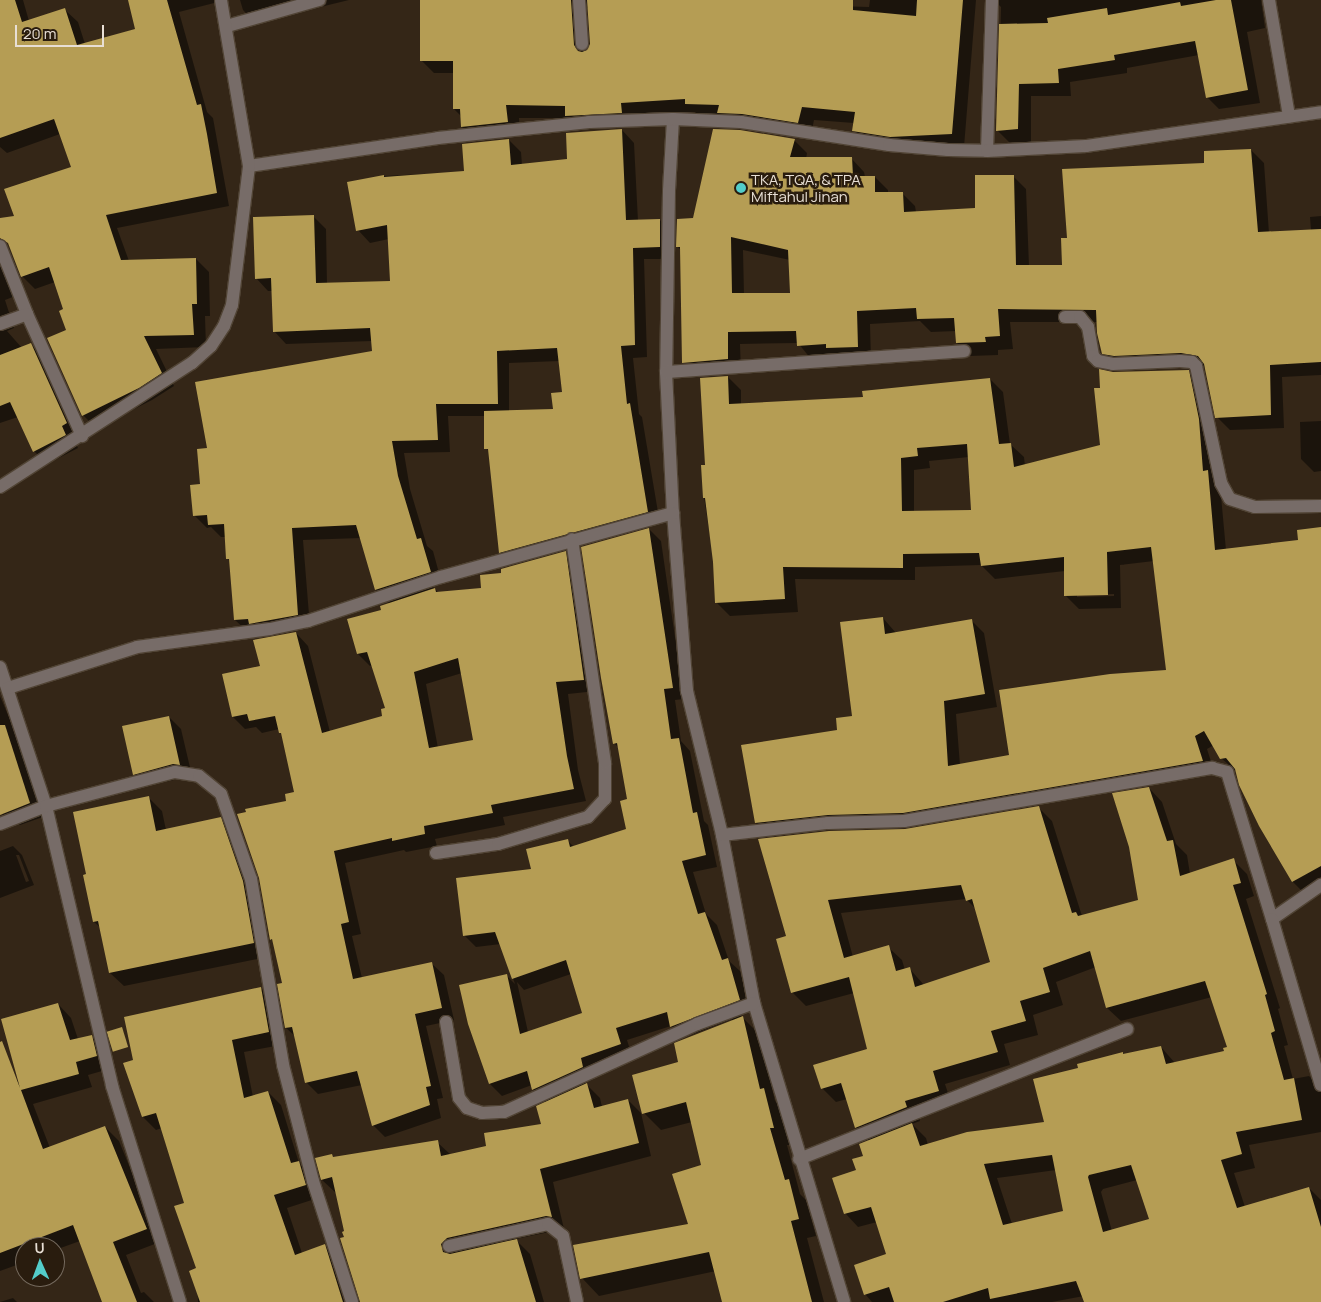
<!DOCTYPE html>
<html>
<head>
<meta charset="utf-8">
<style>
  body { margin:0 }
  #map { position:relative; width:1321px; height:1302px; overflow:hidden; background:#342617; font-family:Manrope,sans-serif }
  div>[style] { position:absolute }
  .shadow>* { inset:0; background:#0007 }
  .building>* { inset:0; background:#b59d54; transform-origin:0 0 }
  .roads { filter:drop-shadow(1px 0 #514435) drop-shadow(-1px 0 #514435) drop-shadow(0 1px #514435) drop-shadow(0 -1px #514435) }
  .minor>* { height:12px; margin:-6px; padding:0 6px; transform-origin:6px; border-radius:6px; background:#776c68 }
  .dots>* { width:14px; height:14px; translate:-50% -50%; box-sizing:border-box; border:2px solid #291c0e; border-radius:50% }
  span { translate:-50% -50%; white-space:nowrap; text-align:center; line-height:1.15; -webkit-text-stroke:5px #291c0e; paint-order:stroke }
  .poi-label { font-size:15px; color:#e8dfd5 }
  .left { translate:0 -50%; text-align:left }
  .north { position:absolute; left:15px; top:1237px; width:50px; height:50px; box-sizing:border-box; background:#291c0e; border:1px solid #756a5e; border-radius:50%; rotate:358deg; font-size:14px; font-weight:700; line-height:20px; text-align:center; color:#e8dfd5 }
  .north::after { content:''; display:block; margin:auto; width:18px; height:22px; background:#53cdca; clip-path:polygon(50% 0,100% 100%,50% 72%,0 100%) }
  .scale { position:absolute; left:15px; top:25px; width:89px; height:22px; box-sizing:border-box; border:2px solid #e8dfd5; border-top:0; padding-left:6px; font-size:15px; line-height:18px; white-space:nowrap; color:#e8dfd5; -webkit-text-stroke:4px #291c0e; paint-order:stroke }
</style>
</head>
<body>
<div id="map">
  <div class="shadow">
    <i style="clip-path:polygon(0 0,23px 0,29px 21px,65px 10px,78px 22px,85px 44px,136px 29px,129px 0,226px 0,179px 12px,207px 112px,213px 118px,229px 206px,117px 228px,129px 261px,196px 259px,209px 272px,210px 316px,205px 316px,206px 347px,156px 349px,174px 386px,152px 400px,96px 428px,83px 415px,65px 310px,55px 282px,35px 289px,22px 276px,72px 167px,60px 134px,7px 153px,0 147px)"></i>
    <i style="clip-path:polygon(240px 0,349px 0,255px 23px,243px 10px)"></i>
    <i style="clip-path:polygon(evenodd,422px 0,699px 0,699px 2px,869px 7px,870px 0,976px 0,964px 147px,866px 143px,853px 131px,854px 123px,814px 120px,811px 135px,699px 116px,695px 112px,569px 118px,519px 118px,520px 135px,475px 140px,462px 127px,461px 116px,454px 109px,454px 73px,434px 73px,421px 60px,422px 0,589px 6px,590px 49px,586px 51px,583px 14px,589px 6px)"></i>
    <i style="clip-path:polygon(994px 0,1261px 0,1265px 28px,1247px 32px,1260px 103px,1219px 109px,1206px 96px,1199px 55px,1127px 68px,1127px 73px,1070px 82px,1071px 96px,1031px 96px,1031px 142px,1010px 143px,998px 131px,1001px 7px)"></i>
    <i style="clip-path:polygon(evenodd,622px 130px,634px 143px,638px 221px,660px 220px,672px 233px,672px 259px,644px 259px,647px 357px,633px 358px,639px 414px,642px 417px,660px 524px,512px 564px,500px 552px,490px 452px,486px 448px,485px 416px,448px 416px,450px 452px,404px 453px,410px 489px,427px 546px,433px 551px,442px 584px,433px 587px,439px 593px,482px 589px,503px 575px,565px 552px,577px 565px,596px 691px,568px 694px,578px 770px,586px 801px,503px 817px,505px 825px,435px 839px,437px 846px,406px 852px,404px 850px,345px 863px,361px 934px,352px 936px,362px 978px,431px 963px,444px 975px,454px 1020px,426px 1026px,443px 1098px,437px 1099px,441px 1118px,385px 1137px,373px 1125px,362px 1085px,318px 1094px,306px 1082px,296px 1037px,286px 1028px,283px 984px,274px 942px,271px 939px,288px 802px,296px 793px,283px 736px,279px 729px,262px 733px,256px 727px,245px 729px,233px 717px,261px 667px,296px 633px,308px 646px,330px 732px,384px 717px,387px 709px,373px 665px,370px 666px,358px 654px,349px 620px,383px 611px,390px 604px,376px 590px,361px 538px,303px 540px,310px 627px,262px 636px,248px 632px,235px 620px,231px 562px,227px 558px,226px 537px,221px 537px,211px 527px,207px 528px,194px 515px,209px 449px,373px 352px,372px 341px,286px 344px,274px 331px,273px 291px,268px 291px,256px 278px,314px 217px,326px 229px,327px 284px,391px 282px,389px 239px,370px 243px,358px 230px,384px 176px,465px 172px,509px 140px,521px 152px,522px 165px,568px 161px,622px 130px,559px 361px,563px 393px,554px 410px,509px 411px,509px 363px,559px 361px,622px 130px,462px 673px,474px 741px,438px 748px,426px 684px,462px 673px)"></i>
    <i style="clip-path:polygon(evenodd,794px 140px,807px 153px,806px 159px,851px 158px,864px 172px,865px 177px,875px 177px,888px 190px,888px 193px,902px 193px,915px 206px,916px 212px,976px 209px,1013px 176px,1026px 189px,1029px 266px,1064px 267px,1068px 239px,1206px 164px,1251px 150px,1264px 163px,1269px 233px,1311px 230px,1310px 217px,1321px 216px,1321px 375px,1282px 377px,1284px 428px,1230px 430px,1217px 417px,1206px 368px,1195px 365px,1116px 366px,1103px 353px,1098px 322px,1010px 322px,1013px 349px,998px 350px,998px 355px,970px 356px,957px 343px,956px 331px,931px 332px,920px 321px,870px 324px,871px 359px,811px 359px,798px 343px,740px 344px,741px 372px,696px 375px,683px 362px,682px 251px,677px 246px,694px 219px,794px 140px,743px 250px,790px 260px,791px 294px,744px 294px,743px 250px)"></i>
    <i style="clip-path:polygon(0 258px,18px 295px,5px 300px,14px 328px,7px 331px,22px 348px,31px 345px,44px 358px,79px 436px,74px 439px,78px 448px,47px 464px,34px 451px,18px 417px,0 423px)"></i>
    <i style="clip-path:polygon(evenodd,1188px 371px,1201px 384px,1220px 485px,1226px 550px,1300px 541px,1321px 528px,1321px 886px,1306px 895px,1293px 882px,1260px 825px,1236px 771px,1221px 758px,1214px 745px,1207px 749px,1215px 774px,917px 825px,841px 827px,769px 836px,756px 823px,853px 717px,883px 618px,896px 633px,971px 620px,984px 633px,997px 707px,956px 714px,960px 765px,1011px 756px,1168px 671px,1154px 561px,1120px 565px,1121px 608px,1079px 609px,1066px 596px,1065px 571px,995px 579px,981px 565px,915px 567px,915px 580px,795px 579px,798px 612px,730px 616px,717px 603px,714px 562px,704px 497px,706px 466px,728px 377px,741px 390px,741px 404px,864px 398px,990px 379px,1003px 392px,1010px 444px,1024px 457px,1025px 466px,1101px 446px,1101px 389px,1113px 373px,1188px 371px,969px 457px,972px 511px,914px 512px,914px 470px,930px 468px,929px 461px,969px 457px,1188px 371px,1114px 594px,1114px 596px,1077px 597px,1077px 595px,1114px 594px)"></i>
    <i style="clip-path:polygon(1321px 421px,1321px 471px,1314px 472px,1301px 459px,1300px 422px)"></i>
    <i style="clip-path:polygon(evenodd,649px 529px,661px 541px,684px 699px,675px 700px,681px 741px,690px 751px,704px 821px,708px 825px,717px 867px,693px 872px,706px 914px,717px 925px,729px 961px,740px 971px,751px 1011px,740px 1015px,759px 1034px,775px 1101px,781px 1107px,790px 1145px,787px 1145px,800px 1194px,806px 1200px,816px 1236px,807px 1238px,824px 1302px,724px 1302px,716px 1271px,599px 1296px,582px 1278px,689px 1225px,702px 1166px,692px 1122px,661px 1130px,644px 1113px,680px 1063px,732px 1021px,732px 1019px,683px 1038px,671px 1026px,627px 1040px,632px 1056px,592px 1070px,594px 1079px,585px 1083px,600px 1098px,602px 1107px,628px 1100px,641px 1113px,651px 1156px,553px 1182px,564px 1229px,515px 1239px,530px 1254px,544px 1302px,361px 1302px,336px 1193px,322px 1180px,317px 1159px,331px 1155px,334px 1158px,437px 1142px,451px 1155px,488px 1147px,542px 1125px,546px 1103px,533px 1090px,532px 1085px,502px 1096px,490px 1084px,469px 1024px,506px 975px,515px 984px,501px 944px,476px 947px,464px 935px,532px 870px,567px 840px,574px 847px,628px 830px,629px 800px,619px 748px,614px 743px,649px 529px,571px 974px,583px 1014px,528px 1032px,517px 982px,524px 990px,571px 974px)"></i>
    <i style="clip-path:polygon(0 696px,18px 739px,43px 817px,20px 825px,8px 813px,3px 815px,0 812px)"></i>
    <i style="clip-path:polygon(169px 717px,181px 729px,192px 776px,146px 786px,134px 774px)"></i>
    <i style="clip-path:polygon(evenodd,1149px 788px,1162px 802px,1176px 844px,1187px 855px,1190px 874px,1233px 860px,1247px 874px,1254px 896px,1246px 899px,1280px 1008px,1278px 1009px,1288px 1045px,1284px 1046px,1293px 1079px,1309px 1076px,1321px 1088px,1321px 1132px,1249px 1145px,1255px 1168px,1234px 1173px,1245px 1207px,1309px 1188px,1321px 1200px,1321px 1302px,1085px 1302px,1084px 1296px,1052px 1302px,872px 1302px,865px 1294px,887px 1255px,877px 1222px,858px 1227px,845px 1213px,857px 1171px,869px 1141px,856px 1128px,847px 1099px,836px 1102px,822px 1088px,868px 1050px,854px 993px,806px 1006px,793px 993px,777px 940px,788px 937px,760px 840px,906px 830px,1038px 807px,1052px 821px,1082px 916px,1140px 901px,1149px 788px,966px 899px,976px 909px,992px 963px,924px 985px,909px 968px,905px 970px,902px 960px,888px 947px,853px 957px,841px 913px,966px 899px,1149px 788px,1096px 967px,1107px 1008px,1121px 1021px,1212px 997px,1229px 1048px,1226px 1052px,1175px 1063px,1161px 1047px,1124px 1055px,1046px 1123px,928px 1145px,926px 1138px,912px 1124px,920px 1121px,918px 1115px,952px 1105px,945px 1084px,1010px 1065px,1004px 1044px,1038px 1035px,1033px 1015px,1063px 1005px,1056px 982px,1096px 967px,1149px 788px,1056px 1170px,1064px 1212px,1012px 1224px,997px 1178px,1056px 1170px,1149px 788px,1137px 1180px,1150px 1220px,1112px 1231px,1101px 1192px,1103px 1189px,1137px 1180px)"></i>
    <i style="clip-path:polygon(149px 798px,162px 811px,166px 830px,220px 819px,234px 833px,267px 957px,124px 986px,110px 973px,101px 928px,94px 922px,88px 875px)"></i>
    <i style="clip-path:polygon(evenodd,13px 846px,22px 855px,34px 885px,0 898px,0 851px,13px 846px,16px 855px,19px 855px,29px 881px,26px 882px,16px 855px)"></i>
    <i style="clip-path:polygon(261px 989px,274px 1002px,281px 1045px,244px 1052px,253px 1097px,268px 1092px,281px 1105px,299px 1163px,312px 1176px,318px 1198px,287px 1208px,302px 1253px,324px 1245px,338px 1259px,352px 1302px,198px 1302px,197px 1269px,186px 1203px,162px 1128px,156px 1130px,143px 1117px,135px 1060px)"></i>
    <i style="clip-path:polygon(58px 1004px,71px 1018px,78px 1039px,91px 1036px,105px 1050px,109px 1069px,88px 1075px,92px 1087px,33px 1104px,50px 1148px,105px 1127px,119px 1141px,160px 1242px,126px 1255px,141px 1293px,144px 1292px,154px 1302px,111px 1302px,80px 1241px,55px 1250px,55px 1247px,25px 1247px,25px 1262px,0 1271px,0 1084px,15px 1078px,20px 1082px)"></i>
    <i style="clip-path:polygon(13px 1298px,17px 1302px,0 1302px)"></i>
  </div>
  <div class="building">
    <i style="clip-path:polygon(0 0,15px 0,22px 22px,65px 8px,77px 45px,135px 29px,128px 0,167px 0,197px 105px,201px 104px,207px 134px,217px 193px,106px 215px,121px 260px,196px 258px,197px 304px,192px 304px,194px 335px,144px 336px,162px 373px,139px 388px,82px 416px,47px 338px,66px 330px,59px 311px,63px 309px,49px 267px,21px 277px,8px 243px,0 238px,0 218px,14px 216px,4px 189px,71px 167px,54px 119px,0 138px)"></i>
    <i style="clip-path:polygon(420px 0,571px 0,574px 45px,578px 51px,582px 52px,587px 50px,590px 44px,587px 0,853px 0,853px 10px,916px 16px,917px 0,963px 0,952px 134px,890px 137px,852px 131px,855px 112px,802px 107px,798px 123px,742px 114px,717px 113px,719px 105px,685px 104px,685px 99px,621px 103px,622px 113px,565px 116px,565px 106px,506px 105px,508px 122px,461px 127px,460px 109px,453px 109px,453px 61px,420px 61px)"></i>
    <i style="clip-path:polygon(1216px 0,1231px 0,1248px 90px,1206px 98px,1195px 41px,1114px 55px,1115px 60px,1058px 69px,1059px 83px,1019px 84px,1018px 129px,996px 131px,999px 24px,1048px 23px,1047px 18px,1107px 8px,1108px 15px,1180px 2px,1181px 6px)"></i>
    <i style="clip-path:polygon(622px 129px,626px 220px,660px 219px,660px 247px,633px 248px,635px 345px,621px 346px,627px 404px,630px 403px,648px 512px,499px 553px,488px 449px,484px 449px,484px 411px,553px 409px,551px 393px,562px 392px,557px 348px,497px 351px,498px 404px,436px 404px,438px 440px,392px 441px,398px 476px,417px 539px,421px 538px,431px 572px,375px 590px,356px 525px,292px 528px,298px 615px,249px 624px,248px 619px,234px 620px,229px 559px,226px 559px,224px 524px,208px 525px,207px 515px,193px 516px,190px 485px,200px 484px,197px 449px,207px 448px,195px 382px,372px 351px,370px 328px,273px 332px,271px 278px,255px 279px,253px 217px,314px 215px,316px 283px,390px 281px,387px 225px,356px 231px,347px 182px,384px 175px,384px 177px,464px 171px,462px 144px,509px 139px,511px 165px,567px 159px,566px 133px)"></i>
    <i style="clip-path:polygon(evenodd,713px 129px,740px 130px,795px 139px,790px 157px,852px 157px,853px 176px,875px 176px,875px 192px,903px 192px,904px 212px,975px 208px,975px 175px,1014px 175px,1016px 265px,1062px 265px,1061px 238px,1067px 238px,1062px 169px,1204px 163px,1204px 151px,1251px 149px,1258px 232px,1321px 229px,1321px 362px,1270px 365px,1271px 415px,1215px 418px,1204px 364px,1198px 356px,1181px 353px,1114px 356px,1102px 354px,1097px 333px,1096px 310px,998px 309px,1000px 336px,985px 337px,986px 342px,956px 343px,954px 318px,917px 319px,916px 308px,857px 311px,858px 347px,826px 348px,826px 344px,797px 346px,796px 331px,728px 332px,728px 359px,682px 363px,680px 247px,676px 247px,677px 219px,693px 218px,713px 129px,731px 237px,788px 250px,790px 293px,732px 293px,731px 237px)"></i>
    <i style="clip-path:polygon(31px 343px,67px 423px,62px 426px,66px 435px,33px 452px,10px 402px,0 406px,0 355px)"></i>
    <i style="clip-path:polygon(evenodd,1099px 369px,1113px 372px,1189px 370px,1199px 419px,1203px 471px,1208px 470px,1215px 550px,1298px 540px,1297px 530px,1321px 527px,1321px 866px,1292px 882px,1259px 826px,1239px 785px,1235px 769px,1226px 758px,1220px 759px,1204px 731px,1195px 736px,1203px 761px,903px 813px,828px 815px,755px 823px,741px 745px,837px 730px,836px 718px,852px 716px,840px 622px,883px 617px,885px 634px,972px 619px,985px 694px,944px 701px,948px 766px,1009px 755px,999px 690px,1110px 674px,1166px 670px,1151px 547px,1107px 552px,1108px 595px,1064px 596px,1064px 557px,981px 566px,979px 553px,903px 554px,903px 568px,783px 567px,785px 599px,715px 603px,713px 562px,705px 498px,703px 498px,701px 465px,705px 465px,700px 378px,728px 376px,729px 404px,863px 397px,862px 391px,990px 378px,999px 444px,1011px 443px,1014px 467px,1100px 445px,1094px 388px,1100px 388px,1099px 369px,967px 444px,971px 510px,902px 511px,901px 458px,918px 456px,917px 448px,967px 444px)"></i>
    <i style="clip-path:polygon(649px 528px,673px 688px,664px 689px,671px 739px,679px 738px,693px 813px,697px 812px,706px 855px,682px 861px,698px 914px,705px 912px,722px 960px,728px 958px,740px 1000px,670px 1027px,667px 1012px,616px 1028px,621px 1044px,581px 1058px,583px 1067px,532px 1090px,527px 1071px,489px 1084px,468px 1024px,459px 985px,507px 974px,520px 1034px,582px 1013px,566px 960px,512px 979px,495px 932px,463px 936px,456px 878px,531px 869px,526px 849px,568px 839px,570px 847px,626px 829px,620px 801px,627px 799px,617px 743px,613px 744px,601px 678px,581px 547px)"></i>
    <i style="clip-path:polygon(evenodd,566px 551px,584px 680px,556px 682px,567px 756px,574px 789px,491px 805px,493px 813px,424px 826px,425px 834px,392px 841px,392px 838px,334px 851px,349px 922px,341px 924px,353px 979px,432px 962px,442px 1008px,415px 1014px,431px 1086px,426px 1087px,430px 1105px,372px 1126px,357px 1071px,305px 1083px,292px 1027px,285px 1028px,277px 984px,282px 983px,272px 939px,270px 940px,259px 878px,237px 814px,246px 812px,245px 809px,286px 801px,285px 794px,294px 792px,281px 733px,279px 733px,275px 716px,249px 721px,247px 714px,232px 717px,222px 674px,260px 666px,253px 640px,296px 632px,322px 733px,382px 716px,381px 709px,385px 708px,367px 652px,357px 654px,347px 619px,381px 610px,380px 606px,435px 588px,436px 592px,481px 588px,480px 575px,501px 573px,501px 569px,566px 551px,458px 658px,473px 740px,429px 748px,414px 672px,458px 658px)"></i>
    <i style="clip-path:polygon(169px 716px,180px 765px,173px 764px,133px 775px,122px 726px)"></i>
    <i style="clip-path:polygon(0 725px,5px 725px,30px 803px,0 815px)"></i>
    <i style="clip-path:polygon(evenodd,1149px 787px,1167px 841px,1173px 840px,1180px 876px,1234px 858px,1241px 883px,1233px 885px,1267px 994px,1265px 995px,1275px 1031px,1271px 1033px,1284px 1080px,1294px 1078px,1302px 1120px,1236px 1132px,1242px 1154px,1221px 1160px,1237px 1208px,1309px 1187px,1321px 1227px,1321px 1302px,1084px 1302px,1076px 1281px,990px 1299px,988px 1288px,943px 1302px,894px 1302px,889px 1287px,864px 1295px,854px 1265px,886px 1254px,871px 1207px,844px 1214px,832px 1178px,856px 1170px,852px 1159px,863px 1156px,859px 1144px,912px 1123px,920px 1146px,967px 1132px,1044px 1122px,1033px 1079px,1078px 1068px,1077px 1064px,1123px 1052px,1123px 1054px,1161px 1046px,1166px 1064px,1224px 1051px,1223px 1048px,1227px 1047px,1205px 981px,1106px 1008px,1090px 951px,1043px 968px,1050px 992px,1020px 1001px,1026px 1021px,991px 1031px,998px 1052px,933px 1071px,939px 1091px,905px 1101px,907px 1107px,855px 1128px,841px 1083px,821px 1089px,813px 1065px,867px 1049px,849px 977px,791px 993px,776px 939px,786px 936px,758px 839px,829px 831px,905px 829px,1039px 806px,1072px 913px,1076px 912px,1078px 916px,1138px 900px,1129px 847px,1112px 793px,1149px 787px,961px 885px,966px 901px,972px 899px,990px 962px,915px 987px,910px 967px,896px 971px,889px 945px,844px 958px,828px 900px,961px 885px,1149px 787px,1052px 1155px,1063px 1211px,1003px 1225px,984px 1164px,1052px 1155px,1149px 787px,1131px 1165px,1149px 1219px,1103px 1232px,1088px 1177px,1089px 1175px,1131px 1165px)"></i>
    <i style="clip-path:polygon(149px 796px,156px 831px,221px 817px,243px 881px,254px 943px,109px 973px,98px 921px,93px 922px,83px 875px,86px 874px,73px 812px)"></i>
    <i style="clip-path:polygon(261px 987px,269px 1032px,232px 1040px,244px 1098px,268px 1091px,291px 1163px,299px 1161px,306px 1185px,274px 1195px,295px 1255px,325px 1244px,343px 1302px,200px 1302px,189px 1271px,196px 1268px,174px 1206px,184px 1203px,156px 1113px,142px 1117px,123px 1063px,133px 1060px,124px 1017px)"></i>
    <i style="clip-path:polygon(58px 1003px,70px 1040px,92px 1035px,97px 1056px,76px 1062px,79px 1074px,21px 1090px,43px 1149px,105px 1126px,147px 1229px,113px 1242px,137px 1302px,102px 1302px,73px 1225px,0 1253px,0 1042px,2px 1041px,20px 1088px,1px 1019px)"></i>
    <i style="clip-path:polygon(743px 1016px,760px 1089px,764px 1088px,774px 1128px,770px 1128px,785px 1180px,789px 1179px,799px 1219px,791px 1221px,812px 1302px,722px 1302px,709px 1252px,580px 1279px,573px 1245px,688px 1224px,672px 1174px,701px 1165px,686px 1102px,642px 1114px,632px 1075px,678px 1062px,674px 1043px)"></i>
    <i style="left:122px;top:1027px;width:21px;height:16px;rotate:73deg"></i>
    <i style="clip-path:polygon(587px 1083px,594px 1108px,628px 1099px,639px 1143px,540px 1169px,552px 1217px,546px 1216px,447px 1238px,441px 1244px,443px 1252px,450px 1254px,517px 1239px,536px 1302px,360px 1302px,340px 1238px,344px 1237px,342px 1232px,344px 1231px,332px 1177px,321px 1180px,315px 1158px,332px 1154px,333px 1157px,438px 1140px,441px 1156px,486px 1146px,484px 1133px,541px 1124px,536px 1106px)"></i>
  </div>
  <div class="roads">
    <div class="minor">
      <i style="left:579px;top:0;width:44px;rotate:86.1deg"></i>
      <i style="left:1269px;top:0;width:118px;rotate:80.2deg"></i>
      <i style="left:227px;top:26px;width:96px;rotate:-15.8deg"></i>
      <i style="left:673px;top:119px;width:72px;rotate:93.2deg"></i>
      <i style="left:669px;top:191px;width:181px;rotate:90.9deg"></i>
      <i style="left:666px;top:372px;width:141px;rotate:87.2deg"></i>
      <i style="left:673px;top:513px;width:179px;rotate:85.5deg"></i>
      <i style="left:687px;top:691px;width:148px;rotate:76.3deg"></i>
      <i style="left:722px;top:835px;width:171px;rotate:79.2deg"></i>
      <i style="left:754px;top:1003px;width:312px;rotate:73.2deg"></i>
      <i style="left:987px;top:151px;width:151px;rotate:-88.1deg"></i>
      <i style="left:249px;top:166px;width:191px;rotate:-8.4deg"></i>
      <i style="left:438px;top:138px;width:152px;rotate:-6deg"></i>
      <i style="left:589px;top:122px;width:84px;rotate:-2deg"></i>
      <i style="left:673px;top:119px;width:68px;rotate:2.5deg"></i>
      <i style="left:741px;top:122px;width:150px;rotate:8.8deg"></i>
      <i style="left:889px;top:145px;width:59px;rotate:4.8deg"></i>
      <i style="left:948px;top:150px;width:39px;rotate:1deg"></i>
      <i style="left:987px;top:151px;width:99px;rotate:-2.9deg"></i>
      <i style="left:1086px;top:146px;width:237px;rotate:-8.2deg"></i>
      <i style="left:0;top:246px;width:73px;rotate:68.3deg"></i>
      <i style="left:27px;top:314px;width:134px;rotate:65.7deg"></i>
      <i style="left:1065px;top:317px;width:15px"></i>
      <i style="left:1080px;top:317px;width:13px;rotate:51deg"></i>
      <i style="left:1088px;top:327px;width:29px;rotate:80deg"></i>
      <i style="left:1093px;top:356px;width:7px;rotate:45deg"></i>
      <i style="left:1098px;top:361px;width:15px;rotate:11deg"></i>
      <i style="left:1113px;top:364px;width:67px;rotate:-2.6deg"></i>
      <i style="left:1180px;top:361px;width:12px;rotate:5deg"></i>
      <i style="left:1192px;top:362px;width:6px;rotate:45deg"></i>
      <i style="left:1196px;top:366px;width:120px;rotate:77.9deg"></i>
      <i style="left:1221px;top:483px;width:18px;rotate:61deg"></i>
      <i style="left:1230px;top:499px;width:26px;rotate:18deg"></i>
      <i style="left:1255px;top:507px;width:66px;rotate:-0.9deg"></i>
      <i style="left:0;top:324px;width:29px;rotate:-20deg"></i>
      <i style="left:666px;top:372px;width:299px;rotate:-4deg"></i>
      <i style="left:0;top:487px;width:229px;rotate:-32.9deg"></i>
      <i style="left:192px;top:363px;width:25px;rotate:-42deg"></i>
      <i style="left:211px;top:346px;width:24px;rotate:-57deg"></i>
      <i style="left:224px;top:326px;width:22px;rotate:-69deg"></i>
      <i style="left:232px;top:305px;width:140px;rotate:-83deg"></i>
      <i style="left:249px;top:166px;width:168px;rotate:-99.6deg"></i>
      <i style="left:0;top:667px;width:146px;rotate:71.7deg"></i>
      <i style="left:46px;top:806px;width:288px;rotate:76.7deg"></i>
      <i style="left:112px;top:1086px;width:226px;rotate:72.5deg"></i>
      <i style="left:8px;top:688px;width:135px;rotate:-17.6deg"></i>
      <i style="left:137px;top:647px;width:134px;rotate:-7.7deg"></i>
      <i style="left:270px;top:629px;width:39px;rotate:-12deg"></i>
      <i style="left:308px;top:621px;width:140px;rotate:-18.3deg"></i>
      <i style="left:441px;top:577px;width:241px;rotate:-15.4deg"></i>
      <i style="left:0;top:824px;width:49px;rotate:-21.4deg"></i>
      <i style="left:46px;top:806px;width:133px;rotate:-14.8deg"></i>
      <i style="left:175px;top:772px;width:24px;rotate:9deg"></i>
      <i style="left:199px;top:776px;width:28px;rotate:39deg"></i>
      <i style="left:221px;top:794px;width:90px;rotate:70.6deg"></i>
      <i style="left:251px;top:879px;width:189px;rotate:80.2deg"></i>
      <i style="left:283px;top:1065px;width:120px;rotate:75.5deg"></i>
      <i style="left:313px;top:1181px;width:127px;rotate:72.1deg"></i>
      <i style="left:722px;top:835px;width:107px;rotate:-6.5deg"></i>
      <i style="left:828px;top:823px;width:76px;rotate:-1.5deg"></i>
      <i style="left:904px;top:821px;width:313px;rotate:-9.8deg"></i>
      <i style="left:1212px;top:768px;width:16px;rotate:15deg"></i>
      <i style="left:1227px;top:772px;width:154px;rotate:73deg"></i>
      <i style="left:1272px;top:919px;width:60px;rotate:-34.8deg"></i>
      <i style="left:436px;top:853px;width:63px;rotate:-8.3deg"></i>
      <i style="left:498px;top:844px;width:94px;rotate:-16.7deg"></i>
      <i style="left:588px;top:817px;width:25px;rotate:-47deg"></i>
      <i style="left:605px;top:799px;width:36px;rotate:-90deg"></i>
      <i style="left:605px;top:763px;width:226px;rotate:-98.4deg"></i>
      <i style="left:1272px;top:919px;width:173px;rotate:73.6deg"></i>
      <i style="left:446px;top:1022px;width:77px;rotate:80.3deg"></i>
      <i style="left:459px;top:1098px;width:13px;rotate:51deg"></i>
      <i style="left:467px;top:1108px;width:16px;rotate:18deg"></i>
      <i style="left:482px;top:1113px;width:22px;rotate:-3deg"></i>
      <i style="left:504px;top:1112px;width:212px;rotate:-24.5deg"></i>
      <i style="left:697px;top:1024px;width:61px;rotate:-20.2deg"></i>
      <i style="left:799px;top:1159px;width:353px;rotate:-21.6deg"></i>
      <i style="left:449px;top:1246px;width:101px;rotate:-12.5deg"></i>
      <i style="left:548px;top:1224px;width:19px;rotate:39deg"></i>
      <i style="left:563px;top:1236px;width:67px;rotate:78deg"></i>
    </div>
  </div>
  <div class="dots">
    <i style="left:741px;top:188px;background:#53cdca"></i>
  </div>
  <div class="poi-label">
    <span class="left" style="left:751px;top:188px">TKA, TQA, &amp; TPA<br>Miftahul Jinan</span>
  </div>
  <div class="north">U</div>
  <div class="scale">20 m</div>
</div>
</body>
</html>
